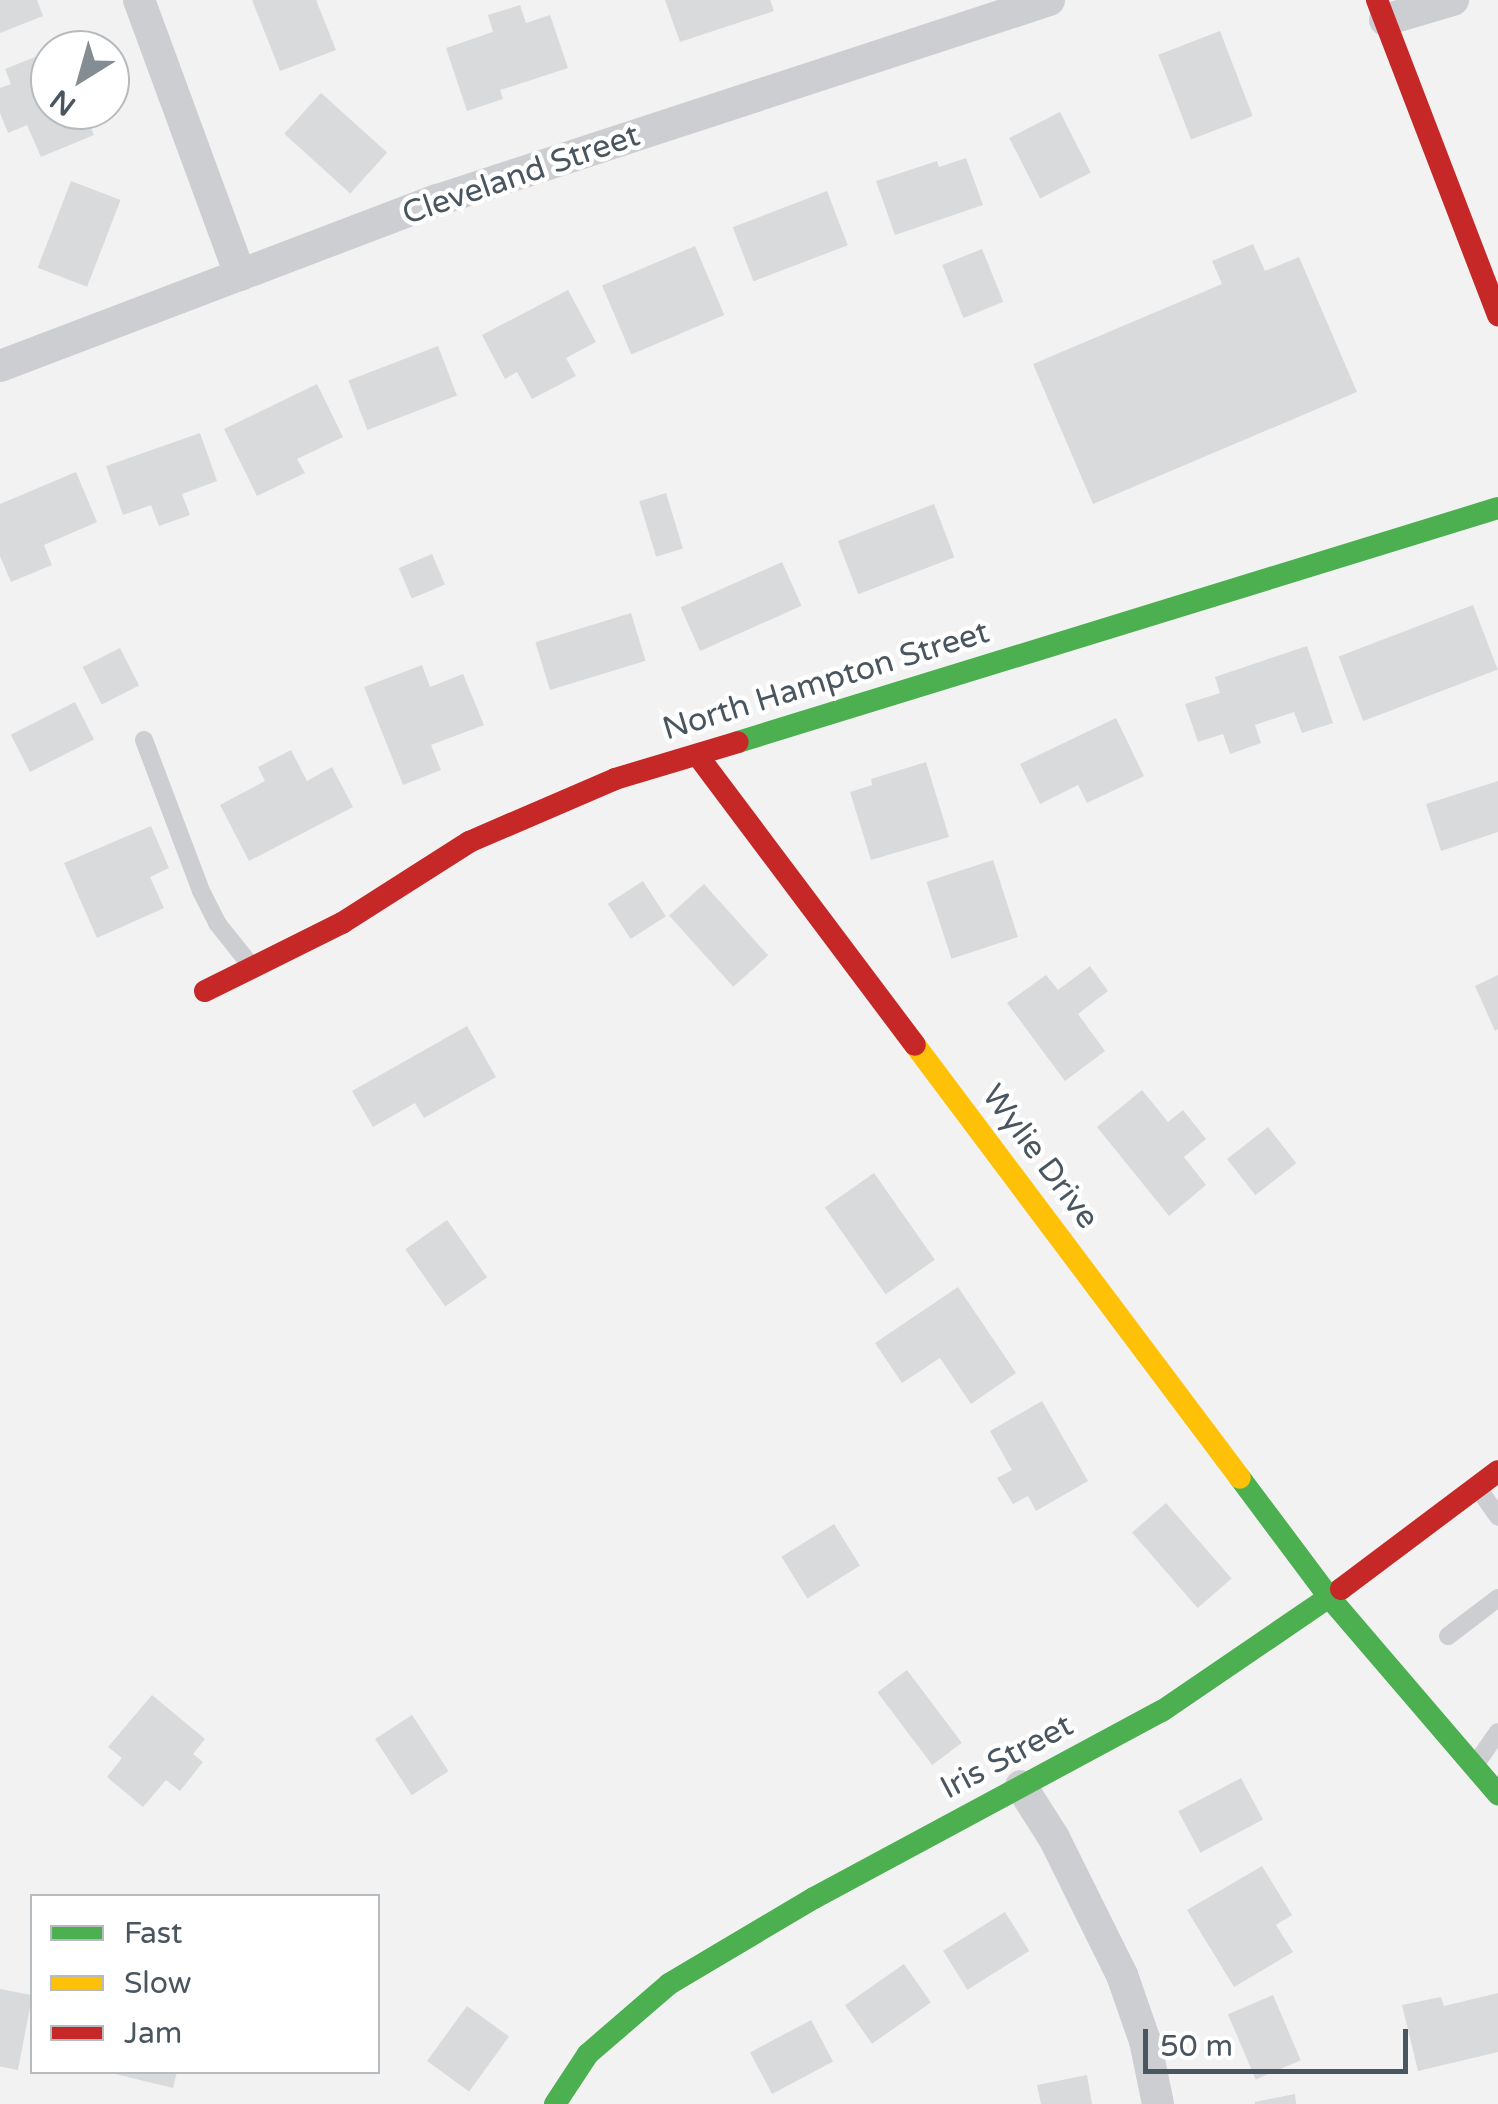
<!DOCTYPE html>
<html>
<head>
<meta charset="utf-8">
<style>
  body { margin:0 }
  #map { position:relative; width:1498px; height:2104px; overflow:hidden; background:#f3f2f2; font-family:"Varela Round",sans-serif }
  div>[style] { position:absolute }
  .building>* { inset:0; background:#d9dadb; transform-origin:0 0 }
  .lane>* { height:18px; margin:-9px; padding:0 9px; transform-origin:9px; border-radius:9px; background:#ccced1 }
  .street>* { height:32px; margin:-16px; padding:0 16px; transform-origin:16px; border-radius:16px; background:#ccced1 }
  .fast>* { height:22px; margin:-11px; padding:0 11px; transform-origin:11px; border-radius:11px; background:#4caf50 }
  .slow>* { height:22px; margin:-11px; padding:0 11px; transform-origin:11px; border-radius:11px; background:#ffc107 }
  .jam>* { height:22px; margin:-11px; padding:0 11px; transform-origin:11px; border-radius:11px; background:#c62828 }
  span { translate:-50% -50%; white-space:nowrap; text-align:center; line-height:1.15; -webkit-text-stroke:9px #fff; paint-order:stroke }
  .street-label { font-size:32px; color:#495660 }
  .legend { position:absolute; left:30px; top:1894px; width:350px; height:180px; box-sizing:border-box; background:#fff; border:2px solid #b6bbbf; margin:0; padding:12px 18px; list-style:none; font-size:30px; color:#495660 }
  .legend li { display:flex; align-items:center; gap:20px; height:50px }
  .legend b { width:50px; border:2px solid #b6bbbf }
  .north { position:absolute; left:30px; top:30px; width:100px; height:100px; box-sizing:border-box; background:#fff; border:2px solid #b6bbbf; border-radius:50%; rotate:217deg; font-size:28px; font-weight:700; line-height:40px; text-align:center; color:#495660 }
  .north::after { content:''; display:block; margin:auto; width:35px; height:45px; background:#848d93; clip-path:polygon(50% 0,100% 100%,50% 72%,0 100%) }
  .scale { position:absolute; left:1143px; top:2029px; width:265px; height:45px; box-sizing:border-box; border:5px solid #495660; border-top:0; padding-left:12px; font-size:30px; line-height:35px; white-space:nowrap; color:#495660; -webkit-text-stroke:8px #fff; paint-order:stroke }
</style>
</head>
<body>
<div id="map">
  <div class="building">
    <i style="clip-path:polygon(0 0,37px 0,43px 16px,0 33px)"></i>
    <i style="clip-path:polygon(252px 0,316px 0,336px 50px,280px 71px)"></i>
    <i style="clip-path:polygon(665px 0,770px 0,774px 11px,680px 42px)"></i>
    <i style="clip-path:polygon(520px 5px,526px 23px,550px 15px,568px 68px,500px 90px,503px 99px,467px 111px,446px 48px,493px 32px,488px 15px)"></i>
    <i style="left:1220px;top:31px;width:91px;height:66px;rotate:69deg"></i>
    <i style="clip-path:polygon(50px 51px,50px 110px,83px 110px,94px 135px,41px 157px,27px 125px,8px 133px,0 113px,0 88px,11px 84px,5px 69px)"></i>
    <i style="left:321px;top:93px;width:89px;height:55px;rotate:42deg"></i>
    <i style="left:1060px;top:112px;width:68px;height:57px;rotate:63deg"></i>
    <i style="clip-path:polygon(966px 158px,983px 205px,895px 235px,876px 181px,937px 161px,939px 167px)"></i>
    <i style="left:71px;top:181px;width:53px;height:93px;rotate:21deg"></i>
    <i style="left:827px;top:191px;width:58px;height:101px;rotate:69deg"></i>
    <i style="clip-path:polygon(1253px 244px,1265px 271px,1299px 257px,1357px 392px,1093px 504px,1033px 364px,1222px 284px,1212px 261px)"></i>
    <i style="left:695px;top:246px;width:75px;height:101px;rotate:67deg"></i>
    <i style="left:982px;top:249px;width:57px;height:43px;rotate:68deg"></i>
    <i style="clip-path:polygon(568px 290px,596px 342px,566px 358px,576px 376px,532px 399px,517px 372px,505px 379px,482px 335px)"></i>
    <i style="left:438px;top:346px;width:53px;height:96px;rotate:69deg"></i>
    <i style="clip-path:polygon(317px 384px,343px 437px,297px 459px,305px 473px,257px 496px,224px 429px)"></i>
    <i style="clip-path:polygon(200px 433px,217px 481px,182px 494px,190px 515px,159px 526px,151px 505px,123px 515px,106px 466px)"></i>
    <i style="clip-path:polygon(76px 472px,97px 522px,44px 545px,52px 565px,11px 582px,0 556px,0 504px)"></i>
    <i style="left:666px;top:493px;width:58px;height:28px;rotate:73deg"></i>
    <i style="left:934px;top:504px;width:57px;height:103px;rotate:69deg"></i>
    <i style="left:432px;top:554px;width:33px;height:36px;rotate:67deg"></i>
    <i style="left:782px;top:562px;width:48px;height:111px;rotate:66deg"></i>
    <i style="left:1473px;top:605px;width:69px;height:144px;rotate:69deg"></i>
    <i style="left:631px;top:613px;width:50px;height:100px;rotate:73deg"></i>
    <i style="clip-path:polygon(1307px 646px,1333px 723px,1302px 733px,1294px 712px,1255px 725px,1261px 743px,1230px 754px,1223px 734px,1198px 742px,1185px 704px,1220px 693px,1215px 677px)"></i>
    <i style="left:120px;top:648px;width:42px;height:42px;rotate:63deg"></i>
    <i style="clip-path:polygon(422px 665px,430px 687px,463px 674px,484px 725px,431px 745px,441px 770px,403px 785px,364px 687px)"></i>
    <i style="left:75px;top:702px;width:42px;height:72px;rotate:63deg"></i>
    <i style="clip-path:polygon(1116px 718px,1144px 776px,1087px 803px,1078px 785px,1040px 804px,1020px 764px)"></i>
    <i style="clip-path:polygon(291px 750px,307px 781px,332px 767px,353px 807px,249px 861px,220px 805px,265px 781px,258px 767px)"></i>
    <i style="clip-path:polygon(926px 762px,949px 837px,871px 860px,850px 792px,872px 785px,871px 779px)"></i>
    <i style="clip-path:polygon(1498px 781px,1498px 832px,1441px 851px,1426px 804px)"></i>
    <i style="clip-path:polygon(151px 826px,169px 868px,150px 877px,164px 908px,97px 938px,64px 863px)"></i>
    <i style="left:993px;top:860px;width:81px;height:70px;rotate:72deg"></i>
    <i style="left:643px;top:881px;width:42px;height:42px;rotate:57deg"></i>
    <i style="left:704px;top:884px;width:96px;height:47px;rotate:48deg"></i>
    <i style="clip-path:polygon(1090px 966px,1108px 991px,1078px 1014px,1105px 1051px,1065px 1081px,1007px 1003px,1046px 975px,1058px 990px)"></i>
    <i style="clip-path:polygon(1498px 975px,1498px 1029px,1495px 1031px,1475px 986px)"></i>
    <i style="clip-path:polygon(467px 1026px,496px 1077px,424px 1118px,415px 1103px,373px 1127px,352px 1091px)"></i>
    <i style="clip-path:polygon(1142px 1090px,1168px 1122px,1183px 1110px,1206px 1139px,1184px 1157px,1206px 1185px,1169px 1216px,1097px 1127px)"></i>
    <i style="left:1268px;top:1127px;width:46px;height:52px;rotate:52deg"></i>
    <i style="left:874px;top:1173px;width:106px;height:60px;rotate:55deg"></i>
    <i style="left:447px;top:1220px;width:70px;height:51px;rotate:55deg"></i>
    <i style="clip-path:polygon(958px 1287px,1016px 1373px,971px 1404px,940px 1358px,902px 1383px,875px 1343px)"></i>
    <i style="clip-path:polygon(1042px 1401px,1088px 1481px,1036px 1511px,1028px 1496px,1013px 1504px,997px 1478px,1012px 1470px,990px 1431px)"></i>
    <i style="left:1166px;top:1503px;width:100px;height:45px;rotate:49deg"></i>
    <i style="left:834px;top:1524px;width:49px;height:62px;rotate:58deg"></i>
    <i style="left:907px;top:1670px;width:91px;height:37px;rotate:53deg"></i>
    <i style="clip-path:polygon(152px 1695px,205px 1739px,193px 1754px,203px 1762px,180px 1791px,166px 1780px,143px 1807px,107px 1777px,122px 1758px,108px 1747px)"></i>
    <i style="left:412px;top:1715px;width:67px;height:44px;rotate:57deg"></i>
    <i style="left:1241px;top:1778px;width:47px;height:71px;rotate:62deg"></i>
    <i style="clip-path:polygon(1262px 1866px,1292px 1915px,1276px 1925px,1293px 1952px,1234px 1987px,1187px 1910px)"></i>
    <i style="left:1005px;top:1912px;width:46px;height:73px;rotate:58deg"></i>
    <i style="left:904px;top:1964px;width:47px;height:72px;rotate:55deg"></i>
    <i style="left:0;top:1989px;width:33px;height:76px;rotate:11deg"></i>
    <i style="clip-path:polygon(1498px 1993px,1498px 2052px,1418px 2071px,1402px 2005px,1441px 1997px,1444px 2006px)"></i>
    <i style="left:1273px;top:1995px;width:71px;height:49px;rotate:67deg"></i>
    <i style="left:467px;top:2006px;width:52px;height:68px;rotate:36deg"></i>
    <i style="left:811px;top:2020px;width:47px;height:69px;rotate:62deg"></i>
    <i style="clip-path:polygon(107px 2072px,177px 2072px,173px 2088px)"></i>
    <i style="clip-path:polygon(1087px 2075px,1092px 2104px,1041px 2104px,1037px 2085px)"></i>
    <i style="clip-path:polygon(1295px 2094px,1296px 2104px,1255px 2104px,1255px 2102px)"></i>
  </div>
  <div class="lane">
    <i style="left:144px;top:740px;width:161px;rotate:69.3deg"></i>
    <i style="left:201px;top:891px;width:36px;rotate:63deg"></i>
    <i style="left:217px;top:923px;width:56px;rotate:51.5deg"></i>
    <i style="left:1478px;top:1488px;width:35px;rotate:55deg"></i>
    <i style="left:1448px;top:1636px;width:63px;rotate:-37.2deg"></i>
    <i style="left:1475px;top:1765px;width:40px;rotate:-55.1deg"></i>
  </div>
  <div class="street">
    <i style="left:139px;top:0;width:293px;rotate:69.8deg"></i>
    <i style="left:1385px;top:20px;width:71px;rotate:-16.4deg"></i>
    <i style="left:0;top:366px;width:468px;rotate:-20.8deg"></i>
    <i style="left:438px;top:200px;width:643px;rotate:-18.12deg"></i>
    <i style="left:1021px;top:1786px;width:62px;rotate:57.6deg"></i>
    <i style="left:1054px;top:1838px;width:153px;rotate:63.6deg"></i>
    <i style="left:1122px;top:1975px;width:70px;rotate:70.8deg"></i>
    <i style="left:1145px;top:2041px;width:64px;rotate:78.3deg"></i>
  </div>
  <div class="fast">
    <i style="left:738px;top:742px;width:795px;rotate:-17.11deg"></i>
    <i style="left:1240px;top:1478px;width:149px;rotate:53.2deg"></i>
    <i style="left:1329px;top:1597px;width:260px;rotate:49.4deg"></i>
    <i style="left:555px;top:2104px;width:60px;rotate:-56.6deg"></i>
    <i style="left:588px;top:2054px;width:107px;rotate:-40.8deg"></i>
    <i style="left:669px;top:1984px;width:169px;rotate:-30.7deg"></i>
    <i style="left:814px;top:1898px;width:395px;rotate:-28.3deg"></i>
    <i style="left:1162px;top:1711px;width:217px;rotate:-34.3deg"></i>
  </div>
  <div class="slow">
    <i style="left:915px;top:1045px;width:541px;rotate:53.11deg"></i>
  </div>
  <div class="jam">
    <i style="left:1377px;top:0;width:338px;rotate:69deg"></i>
    <i style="left:698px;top:756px;width:361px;rotate:53.1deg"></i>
    <i style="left:205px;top:991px;width:153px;rotate:-26.4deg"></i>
    <i style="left:342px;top:923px;width:151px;rotate:-32.5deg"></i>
    <i style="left:469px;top:842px;width:159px;rotate:-23.3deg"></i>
    <i style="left:615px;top:779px;width:128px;rotate:-16.7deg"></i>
    <i style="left:1341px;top:1589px;width:196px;rotate:-36.9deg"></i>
  </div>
  <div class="street-label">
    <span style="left:521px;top:175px;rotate:-19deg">Cleveland Street</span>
    <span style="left:826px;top:681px;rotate:-17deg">North Hampton Street</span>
    <span style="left:1040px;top:1157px;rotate:53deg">Wylie Drive</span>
    <span style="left:1007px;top:1757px;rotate:-28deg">Iris Street</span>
  </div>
  <ul class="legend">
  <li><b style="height:12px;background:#4caf50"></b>Fast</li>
  <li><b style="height:12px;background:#ffc107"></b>Slow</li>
  <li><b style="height:12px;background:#c62828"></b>Jam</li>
  </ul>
  <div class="north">N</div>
  <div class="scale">50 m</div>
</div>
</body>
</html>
